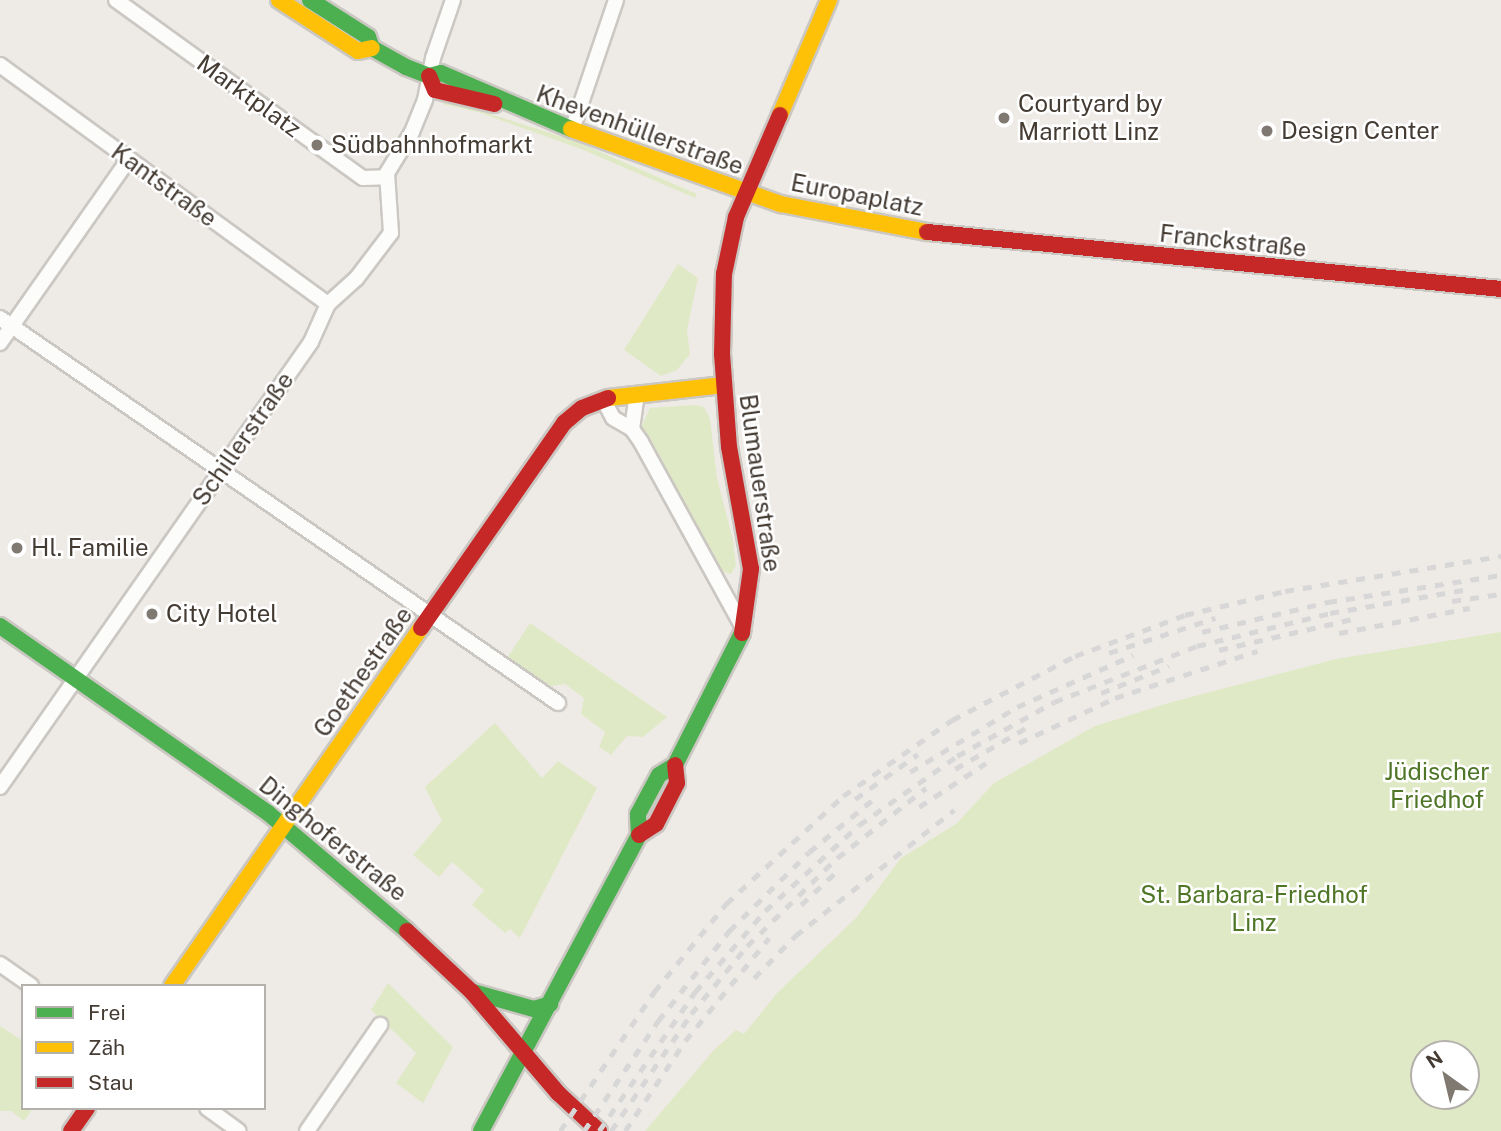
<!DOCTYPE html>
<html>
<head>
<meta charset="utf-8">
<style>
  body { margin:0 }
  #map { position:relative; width:1501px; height:1131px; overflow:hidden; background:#eeebe6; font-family:"Public Sans",sans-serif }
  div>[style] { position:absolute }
  .green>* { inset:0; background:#e0e9c6 }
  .roads { filter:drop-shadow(2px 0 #cbc7c2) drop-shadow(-2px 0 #cbc7c2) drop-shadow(0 2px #cbc7c2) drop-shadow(0 -2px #cbc7c2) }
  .street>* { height:14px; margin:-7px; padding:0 7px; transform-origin:7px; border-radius:7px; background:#fcfcfb }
  .fast>* { height:16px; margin:-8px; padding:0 8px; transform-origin:8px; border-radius:8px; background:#4caf50 }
  .slow>* { height:16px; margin:-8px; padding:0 8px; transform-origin:8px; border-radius:8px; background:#ffc107 }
  .jam>* { height:16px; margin:-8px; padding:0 8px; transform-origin:8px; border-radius:8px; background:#c62828 }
  .rail>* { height:4.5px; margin-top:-2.25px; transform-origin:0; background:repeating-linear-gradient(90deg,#d8d7d7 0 9px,transparent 0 18px) }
  .dots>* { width:19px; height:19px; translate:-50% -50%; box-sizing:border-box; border:4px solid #fff; border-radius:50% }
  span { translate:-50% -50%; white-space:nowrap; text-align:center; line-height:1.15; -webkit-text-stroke:5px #fff; paint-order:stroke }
  .street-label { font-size:24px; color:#443b33 }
  .poi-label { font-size:24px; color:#443b33 }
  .left { translate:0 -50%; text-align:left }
  .park-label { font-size:24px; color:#4e7626 }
  .legend { position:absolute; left:21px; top:984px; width:245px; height:126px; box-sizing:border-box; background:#fff; border:2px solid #b4b1ad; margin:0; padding:9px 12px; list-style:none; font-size:21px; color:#443b33 }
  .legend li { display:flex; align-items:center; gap:14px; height:35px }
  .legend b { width:35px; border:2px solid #b4b1ad }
  .north { position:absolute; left:1410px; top:1040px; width:70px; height:70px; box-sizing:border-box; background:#fff; border:2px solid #b4b1ad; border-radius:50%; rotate:326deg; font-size:19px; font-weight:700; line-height:28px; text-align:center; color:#443b33 }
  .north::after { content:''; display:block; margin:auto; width:24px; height:32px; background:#807972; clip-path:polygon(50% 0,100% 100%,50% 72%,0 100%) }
</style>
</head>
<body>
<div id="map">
  <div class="green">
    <i style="clip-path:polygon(444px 99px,575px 141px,697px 194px,695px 198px,581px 149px,481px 113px,443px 104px)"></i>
    <i style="clip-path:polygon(678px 264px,698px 278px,687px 330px,690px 354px,677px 370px,661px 376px,624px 350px)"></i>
    <i style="clip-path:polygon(695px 405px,704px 407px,710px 419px,717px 478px,733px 540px,736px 565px,731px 574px,722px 571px,641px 428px,650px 408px)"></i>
    <i style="clip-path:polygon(530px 623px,667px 717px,643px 737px,627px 736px,611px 755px,599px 747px,605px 732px,581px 714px,584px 698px,565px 684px,545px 687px,505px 661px)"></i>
    <i style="clip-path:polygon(evenodd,1501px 632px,1501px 1131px,645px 1131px,713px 1051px,736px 1030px,744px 1034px,778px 992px,856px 918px,901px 858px,956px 824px,994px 783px,1095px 726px,1172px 702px,1336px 659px,1501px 632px,1424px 1054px,1466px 1054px,1466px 1096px,1424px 1096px,1424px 1054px)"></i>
    <i style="clip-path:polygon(495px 723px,542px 778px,558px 761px,597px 788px,520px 938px,510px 929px,505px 933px,472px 905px,484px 890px,452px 862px,439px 877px,413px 855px,442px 821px,425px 787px)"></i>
    <i style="clip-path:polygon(388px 983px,453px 1047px,423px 1103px,396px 1083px,416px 1053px,371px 1010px)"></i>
    <i style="clip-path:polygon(0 1026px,23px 1041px,23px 1108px,33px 1108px,24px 1121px,11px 1111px,0 1111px)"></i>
  </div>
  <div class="roads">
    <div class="street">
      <i style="left:116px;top:0;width:304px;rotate:35.8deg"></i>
      <i style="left:363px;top:178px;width:24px;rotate:-2deg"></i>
      <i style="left:0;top:65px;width:406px;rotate:36.1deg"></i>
      <i style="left:572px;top:130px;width:137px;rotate:-71.3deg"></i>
      <i style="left:0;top:318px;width:678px;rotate:34.6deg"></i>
      <i style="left:0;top:343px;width:225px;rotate:-55deg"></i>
      <i style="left:603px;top:399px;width:21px;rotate:62deg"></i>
      <i style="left:613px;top:418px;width:22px;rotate:30deg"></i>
      <i style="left:632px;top:429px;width:16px;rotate:55deg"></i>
      <i style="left:641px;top:442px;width:213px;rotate:61.2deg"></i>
      <i style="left:632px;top:429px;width:35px;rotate:-82deg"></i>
      <i style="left:0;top:787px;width:543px;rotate:-55.05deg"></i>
      <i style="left:311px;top:342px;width:42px;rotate:-65.9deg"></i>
      <i style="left:328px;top:304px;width:38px;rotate:-42deg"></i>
      <i style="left:356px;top:279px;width:58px;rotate:-52.7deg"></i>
      <i style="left:391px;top:233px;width:60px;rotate:-93.8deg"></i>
      <i style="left:387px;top:173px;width:48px;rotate:-58.6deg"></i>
      <i style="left:412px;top:132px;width:35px;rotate:-68deg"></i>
      <i style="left:425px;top:100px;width:43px;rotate:-79.2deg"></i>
      <i style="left:433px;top:58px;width:61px;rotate:-71deg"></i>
      <i style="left:0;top:964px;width:38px;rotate:35deg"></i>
      <i style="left:207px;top:1108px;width:39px;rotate:36deg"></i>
      <i style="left:307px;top:1131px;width:129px;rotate:-55.4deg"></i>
    </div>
    <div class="fast">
      <i style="left:310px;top:0;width:69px;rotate:32.5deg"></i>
      <i style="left:368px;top:37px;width:12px;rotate:70deg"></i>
      <i style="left:372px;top:48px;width:39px;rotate:29deg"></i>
      <i style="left:406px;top:67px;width:25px;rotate:21deg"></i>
      <i style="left:429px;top:76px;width:12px;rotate:-14deg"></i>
      <i style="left:441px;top:73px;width:142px;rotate:23.3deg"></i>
      <i style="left:0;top:626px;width:327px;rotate:34.9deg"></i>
      <i style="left:268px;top:813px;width:182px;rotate:40.3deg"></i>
      <i style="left:473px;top:992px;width:63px;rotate:15.6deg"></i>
      <i style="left:534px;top:1009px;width:17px;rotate:-17deg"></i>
      <i style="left:481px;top:1131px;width:336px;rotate:-61.9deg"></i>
      <i style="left:639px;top:835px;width:21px;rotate:-93deg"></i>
      <i style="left:638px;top:814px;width:44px;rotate:-61.7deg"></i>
      <i style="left:659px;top:775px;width:19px;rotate:-32deg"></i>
      <i style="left:675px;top:765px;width:148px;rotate:-63.1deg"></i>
    </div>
    <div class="slow">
      <i style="left:279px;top:0;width:94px;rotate:32.8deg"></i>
      <i style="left:358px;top:51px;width:14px;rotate:-12deg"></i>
      <i style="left:780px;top:115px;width:125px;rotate:-66.9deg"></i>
      <i style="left:571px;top:129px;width:223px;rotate:19.7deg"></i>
      <i style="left:781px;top:204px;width:149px;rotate:10.9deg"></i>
      <i style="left:608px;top:398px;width:116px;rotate:-6.4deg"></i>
      <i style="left:172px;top:986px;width:436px;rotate:-55.2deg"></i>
    </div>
    <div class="jam">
      <i style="left:429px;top:76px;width:15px;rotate:67deg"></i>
      <i style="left:435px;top:90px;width:61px;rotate:13.3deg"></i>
      <i style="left:927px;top:232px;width:577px;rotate:5.67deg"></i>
      <i style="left:421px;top:628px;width:250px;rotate:-55.1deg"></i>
      <i style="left:564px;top:423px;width:23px;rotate:-40deg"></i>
      <i style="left:582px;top:408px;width:28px;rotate:-21deg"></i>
      <i style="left:742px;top:633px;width:65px;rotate:-82deg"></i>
      <i style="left:751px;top:569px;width:124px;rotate:-100.2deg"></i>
      <i style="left:729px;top:447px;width:93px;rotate:-94.3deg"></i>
      <i style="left:722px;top:354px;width:80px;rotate:-88.6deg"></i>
      <i style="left:724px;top:274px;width:58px;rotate:-78.1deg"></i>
      <i style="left:736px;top:217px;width:111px;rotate:-66.7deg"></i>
      <i style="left:639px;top:835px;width:20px;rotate:-33deg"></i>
      <i style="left:656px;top:824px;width:46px;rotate:-62.9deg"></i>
      <i style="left:677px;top:783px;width:18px;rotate:-96deg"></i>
      <i style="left:407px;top:931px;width:89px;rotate:43.2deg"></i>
      <i style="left:472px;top:992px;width:133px;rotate:49.6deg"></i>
      <i style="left:558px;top:1093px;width:56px;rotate:42.8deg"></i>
      <i style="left:71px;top:1131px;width:28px;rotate:-55deg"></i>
    </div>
  </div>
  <div class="rail">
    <i style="left:1452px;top:601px;width:49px;rotate:-8.1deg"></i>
    <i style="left:1202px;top:632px;width:130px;rotate:-13.4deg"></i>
    <i style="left:1328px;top:602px;width:175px;rotate:-8.9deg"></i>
    <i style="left:1339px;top:633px;width:133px;rotate:-10.8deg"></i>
    <i style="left:1219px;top:650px;width:137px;rotate:-13.1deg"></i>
    <i style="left:1109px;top:653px;width:112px;rotate:-18.3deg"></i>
    <i style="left:1101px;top:693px;width:73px;rotate:-21.7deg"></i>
    <i style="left:1019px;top:743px;width:106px;rotate:-25.1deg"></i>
    <i style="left:1115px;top:698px;width:150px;rotate:-18.3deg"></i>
    <i style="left:955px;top:769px;width:88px;rotate:-30.1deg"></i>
    <i style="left:910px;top:772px;width:125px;rotate:-31.3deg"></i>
    <i style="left:1017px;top:707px;width:127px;rotate:-24.1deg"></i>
    <i style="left:855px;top:799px;width:77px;rotate:-35.5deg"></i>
    <i style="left:919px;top:807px;width:80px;rotate:-33.3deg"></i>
    <i style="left:801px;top:905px;width:48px;rotate:-43.3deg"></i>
    <i style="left:754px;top:978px;width:59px;rotate:-45.7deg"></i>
    <i style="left:795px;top:936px;width:203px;rotate:-38.4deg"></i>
    <i style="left:560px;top:1131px;width:168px;rotate:-55.9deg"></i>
    <i style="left:654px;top:992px;width:114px;rotate:-50.7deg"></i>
    <i style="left:726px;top:904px;width:159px;rotate:-42.7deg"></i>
    <i style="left:843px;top:796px;width:133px;rotate:-34.9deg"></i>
    <i style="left:952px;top:720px;width:139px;rotate:-27.5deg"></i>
    <i style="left:1075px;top:656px;width:117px;rotate:-20.4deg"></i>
    <i style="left:1185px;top:615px;width:103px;rotate:-13.5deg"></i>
    <i style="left:1285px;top:591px;width:219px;rotate:-9.2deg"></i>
    <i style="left:584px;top:1131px;width:133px;rotate:-56.1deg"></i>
    <i style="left:658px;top:1021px;width:115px;rotate:-51.7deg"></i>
    <i style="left:729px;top:931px;width:112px;rotate:-44.6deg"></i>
    <i style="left:809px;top:852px;width:87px;rotate:-39.4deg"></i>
    <i style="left:599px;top:1131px;width:169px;rotate:-55.4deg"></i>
    <i style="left:695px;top:992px;width:107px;rotate:-49.2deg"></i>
    <i style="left:765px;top:911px;width:127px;rotate:-42.5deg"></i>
    <i style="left:859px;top:825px;width:120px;rotate:-35.1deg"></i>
    <i style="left:957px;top:756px;width:111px;rotate:-29.1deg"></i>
    <i style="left:1054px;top:702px;width:154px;rotate:-21.4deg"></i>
    <i style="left:1197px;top:646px;width:137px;rotate:-13.9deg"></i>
    <i style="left:1330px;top:613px;width:135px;rotate:-9.8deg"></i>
    <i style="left:611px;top:1131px;width:142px;rotate:-55.6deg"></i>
    <i style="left:691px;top:1014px;width:88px;rotate:-50.5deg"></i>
    <i style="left:747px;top:946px;width:126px;rotate:-44.4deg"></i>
    <i style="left:837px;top:858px;width:113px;rotate:-38.2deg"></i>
    <i style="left:625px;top:1131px;width:108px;rotate:-56.3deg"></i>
    <i style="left:685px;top:1041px;width:133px;rotate:-50.8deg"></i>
  </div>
  <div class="dots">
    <i style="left:1004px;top:118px;background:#807972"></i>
    <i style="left:1267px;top:131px;background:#807972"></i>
    <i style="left:317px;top:145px;background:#807972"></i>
    <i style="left:17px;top:548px;background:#807972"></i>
    <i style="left:152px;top:614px;background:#807972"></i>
  </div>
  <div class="street-label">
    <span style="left:249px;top:96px;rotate:36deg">Marktplatz</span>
    <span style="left:640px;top:130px;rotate:20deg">Khevenhüllerstraße</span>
    <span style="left:164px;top:185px;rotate:36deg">Kantstraße</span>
    <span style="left:857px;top:195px;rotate:11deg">Europaplatz</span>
    <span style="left:1233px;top:241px;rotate:6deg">Franckstraße</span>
    <span style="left:243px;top:439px;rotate:-55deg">Schillerstraße</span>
    <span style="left:760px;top:483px;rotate:82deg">Blumauerstraße</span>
    <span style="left:363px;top:672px;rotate:-55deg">Goethestraße</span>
    <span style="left:333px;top:839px;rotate:39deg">Dinghoferstraße</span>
  </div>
  <div class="poi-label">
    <span class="left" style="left:1018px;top:118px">Courtyard by<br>Marriott Linz</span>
    <span class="left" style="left:1281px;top:131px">Design Center</span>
    <span class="left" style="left:331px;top:145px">Südbahnhofmarkt</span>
    <span class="left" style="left:31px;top:548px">Hl. Familie</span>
    <span class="left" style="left:166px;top:614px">City Hotel</span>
  </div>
  <div class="park-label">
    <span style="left:1437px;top:786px">Jüdischer<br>Friedhof</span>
    <span style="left:1254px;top:909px">St. Barbara-Friedhof<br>Linz</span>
  </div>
  <ul class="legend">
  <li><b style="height:9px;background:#4caf50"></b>Frei</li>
  <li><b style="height:9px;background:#ffc107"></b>Zäh</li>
  <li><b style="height:9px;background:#c62828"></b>Stau</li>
  </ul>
  <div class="north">N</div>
</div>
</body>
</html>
